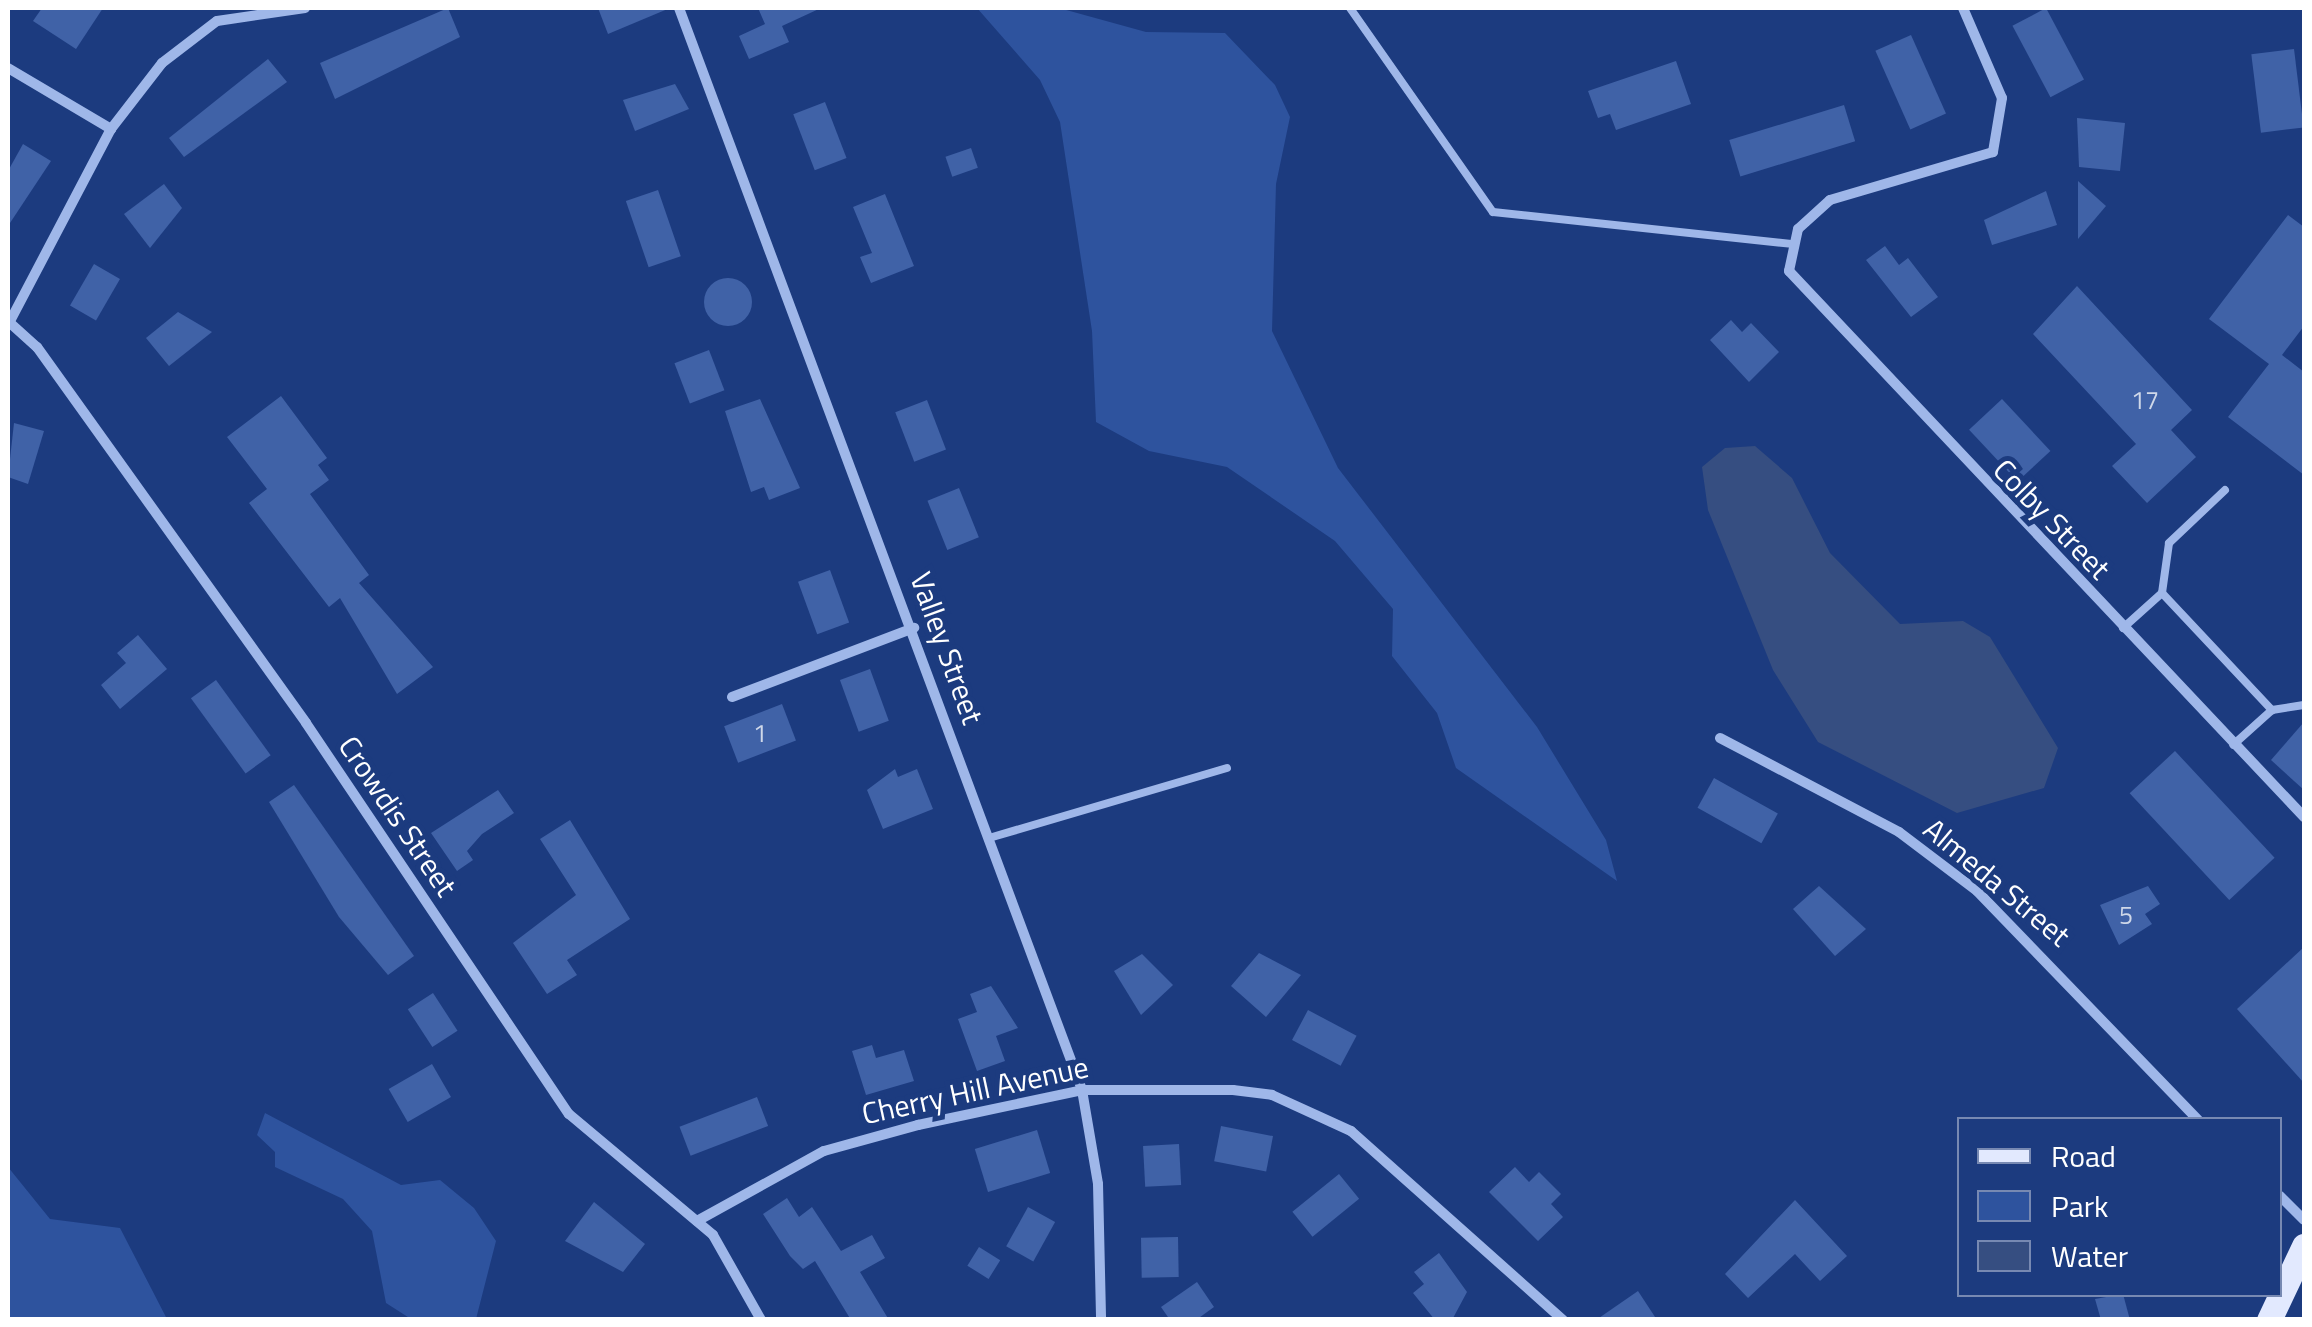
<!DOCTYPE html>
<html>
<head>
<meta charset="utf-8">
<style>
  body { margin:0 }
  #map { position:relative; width:2312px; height:1327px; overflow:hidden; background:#1c3b7f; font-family:"Titillium Web",sans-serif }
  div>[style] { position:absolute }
  .green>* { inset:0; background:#2e539e }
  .water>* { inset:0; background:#364e81 }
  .building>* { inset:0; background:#4062a7; transform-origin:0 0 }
  .round { border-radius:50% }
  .lane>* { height:8px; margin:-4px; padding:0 4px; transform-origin:4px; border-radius:4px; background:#9fb7e9 }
  .street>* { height:10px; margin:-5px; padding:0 5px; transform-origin:5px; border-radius:5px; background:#9fb7e9 }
  .primary>* { height:25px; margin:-12.5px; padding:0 12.5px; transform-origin:12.5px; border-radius:12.5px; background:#e2e9fe }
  span { translate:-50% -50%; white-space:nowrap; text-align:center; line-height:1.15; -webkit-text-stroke:10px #1c3b7f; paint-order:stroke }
  .number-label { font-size:25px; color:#cfd8e9 }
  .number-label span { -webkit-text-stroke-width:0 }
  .street-label { font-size:30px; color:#fff }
  .frame { position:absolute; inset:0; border:10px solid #fff; pointer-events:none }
  .legend { position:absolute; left:1957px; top:1117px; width:325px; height:180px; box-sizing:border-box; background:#1c3b7f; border:2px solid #7789b2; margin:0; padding:12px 18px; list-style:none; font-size:30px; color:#fff }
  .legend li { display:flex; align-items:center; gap:20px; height:50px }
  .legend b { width:50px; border:2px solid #7789b2 }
</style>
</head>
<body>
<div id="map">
  <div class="green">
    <i style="clip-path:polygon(977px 8px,1059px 8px,1146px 32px,1225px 33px,1275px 85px,1290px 117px,1276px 184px,1272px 331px,1338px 468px,1537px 727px,1606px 840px,1617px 881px,1456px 768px,1437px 713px,1392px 656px,1393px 609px,1335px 541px,1227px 467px,1149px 451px,1096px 422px,1092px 331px,1060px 122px,1040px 80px)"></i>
    <i style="clip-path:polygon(265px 1113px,401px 1185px,440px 1180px,474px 1208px,496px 1241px,476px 1319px,411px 1319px,386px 1303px,372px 1231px,343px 1199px,275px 1167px,275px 1152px,257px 1135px)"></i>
    <i style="clip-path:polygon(8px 1167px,50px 1219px,120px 1228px,167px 1319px,8px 1319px)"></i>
  </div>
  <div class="water">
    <i style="clip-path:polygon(1755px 446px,1792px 478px,1830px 553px,1900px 624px,1963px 621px,1990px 637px,2058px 748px,2044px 788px,1957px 813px,1818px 742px,1773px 670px,1708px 510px,1702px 467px,1725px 448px)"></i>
  </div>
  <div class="building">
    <i style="clip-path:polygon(42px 8px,103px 8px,76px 49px,33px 21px)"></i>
    <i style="clip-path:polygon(448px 8px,460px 37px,335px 99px,320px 63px)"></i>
    <i style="clip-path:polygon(598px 8px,670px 8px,608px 34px)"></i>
    <i style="clip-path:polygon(758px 8px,821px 8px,782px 26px,789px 42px,749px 59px,739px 36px,765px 24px)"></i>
    <i style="left:2046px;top:8px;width:81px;height:38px;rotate:62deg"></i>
    <i style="left:1911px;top:35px;width:86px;height:39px;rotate:66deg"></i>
    <i style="left:2294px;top:49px;width:79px;height:43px;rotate:83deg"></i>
    <i style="clip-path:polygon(268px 59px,287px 82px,184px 157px,169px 138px)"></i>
    <i style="clip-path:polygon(1676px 61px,1691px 104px,1616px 130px,1610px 114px,1598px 118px,1588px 91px)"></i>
    <i style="clip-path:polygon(675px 84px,689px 109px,635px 131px,623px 100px)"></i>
    <i style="left:825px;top:102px;width:60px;height:34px;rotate:69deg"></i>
    <i style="left:1844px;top:105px;width:38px;height:120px;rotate:73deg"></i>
    <i style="clip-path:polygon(2077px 118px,2125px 123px,2120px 171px,2079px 167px)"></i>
    <i style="clip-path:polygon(23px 144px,51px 161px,8px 226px,8px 171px)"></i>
    <i style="left:971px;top:148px;width:21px;height:27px;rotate:71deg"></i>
    <i style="clip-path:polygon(2078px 181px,2106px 206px,2078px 239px)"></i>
    <i style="clip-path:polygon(164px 184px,182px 208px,150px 248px,124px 214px)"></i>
    <i style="left:658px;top:190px;width:70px;height:34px;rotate:71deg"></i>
    <i style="clip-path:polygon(2046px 191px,2057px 225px,1992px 245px,1984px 220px)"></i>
    <i style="clip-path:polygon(885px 194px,914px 266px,871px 283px,860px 257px,872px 253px,853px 207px)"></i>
    <i style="clip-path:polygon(2288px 215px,2304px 227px,2304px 326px,2282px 355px,2304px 372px,2304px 475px,2228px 417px,2269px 364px,2209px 319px)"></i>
    <i style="clip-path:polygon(1885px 246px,1899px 265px,1908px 258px,1938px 297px,1911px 317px,1866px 260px)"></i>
    <i style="left:94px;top:264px;width:30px;height:48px;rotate:30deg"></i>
    <i class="round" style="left:704px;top:278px;width:48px;height:48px"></i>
    <i style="clip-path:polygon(2077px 286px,2192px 410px,2171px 430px,2196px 457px,2147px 503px,2112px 466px,2136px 444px,2033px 334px)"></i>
    <i style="clip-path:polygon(178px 312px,212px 332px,169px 366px,146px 338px)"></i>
    <i style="clip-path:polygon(1731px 320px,1742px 332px,1751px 323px,1779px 352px,1749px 382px,1710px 340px)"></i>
    <i style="left:709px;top:350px;width:43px;height:37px;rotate:69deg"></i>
    <i style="clip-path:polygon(281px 396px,327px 458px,318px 465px,329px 480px,310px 494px,369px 575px,359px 583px,433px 667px,397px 694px,340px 598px,329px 607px,249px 503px,267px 489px,227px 437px)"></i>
    <i style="clip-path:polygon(760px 399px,800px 488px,769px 500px,764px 487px,751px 492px,725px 411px)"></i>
    <i style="left:2002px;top:399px;width:71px;height:45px;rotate:47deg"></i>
    <i style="left:927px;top:400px;width:53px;height:34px;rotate:69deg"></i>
    <i style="clip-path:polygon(14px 423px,44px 431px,28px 484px,8px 477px)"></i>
    <i style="left:959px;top:488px;width:53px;height:34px;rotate:68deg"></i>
    <i style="left:830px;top:570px;width:56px;height:34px;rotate:70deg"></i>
    <i style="clip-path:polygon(138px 635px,167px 669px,120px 709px,101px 685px,126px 663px,117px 653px)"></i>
    <i style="left:870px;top:669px;width:55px;height:32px;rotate:70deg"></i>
    <i style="left:216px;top:680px;width:93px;height:31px;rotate:54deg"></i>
    <i style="left:782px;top:704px;width:39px;height:62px;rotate:69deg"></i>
    <i style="clip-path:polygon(2304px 722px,2304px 790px,2271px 760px)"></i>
    <i style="left:2175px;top:751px;width:146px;height:62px;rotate:47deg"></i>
    <i style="clip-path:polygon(895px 769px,898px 777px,917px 769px,933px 809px,883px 829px,867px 790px)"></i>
    <i style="left:1714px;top:778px;width:73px;height:34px;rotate:29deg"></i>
    <i style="clip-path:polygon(294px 785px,414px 956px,388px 975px,339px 917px,269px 802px)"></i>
    <i style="clip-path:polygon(498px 790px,514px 813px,482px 834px,467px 851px,473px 860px,457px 871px,431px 833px)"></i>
    <i style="clip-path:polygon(570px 820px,630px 919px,567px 960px,577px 975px,547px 994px,513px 943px,576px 895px,540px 839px)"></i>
    <i style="clip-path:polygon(1819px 886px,1866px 929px,1835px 956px,1793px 909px)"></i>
    <i style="clip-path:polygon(2148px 886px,2160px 904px,2145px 914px,2152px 924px,2119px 945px,2100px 905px)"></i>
    <i style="clip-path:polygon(2304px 947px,2304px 1083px,2237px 1009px)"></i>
    <i style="clip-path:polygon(1259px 953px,1301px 975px,1266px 1017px,1231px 986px)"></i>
    <i style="clip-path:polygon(1142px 954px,1173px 985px,1141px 1015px,1114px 971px)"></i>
    <i style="clip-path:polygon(991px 986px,1018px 1028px,996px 1036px,1005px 1061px,977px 1071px,958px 1019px,977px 1012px,970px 994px)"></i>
    <i style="left:433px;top:993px;width:45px;height:30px;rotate:57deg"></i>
    <i style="left:1308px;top:1010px;width:55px;height:34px;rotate:28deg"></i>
    <i style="clip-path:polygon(872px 1045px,876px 1058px,904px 1050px,914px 1081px,866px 1095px,852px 1051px)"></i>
    <i style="left:432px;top:1064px;width:38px;height:50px;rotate:60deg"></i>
    <i style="left:757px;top:1097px;width:31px;height:83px;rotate:69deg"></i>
    <i style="left:1221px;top:1126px;width:53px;height:36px;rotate:11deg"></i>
    <i style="left:1037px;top:1130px;width:45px;height:65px;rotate:73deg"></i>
    <i style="left:1179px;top:1144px;width:41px;height:36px;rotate:87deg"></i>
    <i style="clip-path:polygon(1515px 1167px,1529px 1182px,1539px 1172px,1561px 1194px,1551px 1204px,1563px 1217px,1538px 1241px,1489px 1192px)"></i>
    <i style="left:1339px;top:1174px;width:32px;height:60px;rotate:51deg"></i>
    <i style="clip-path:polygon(787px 1198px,799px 1217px,812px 1207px,841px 1251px,872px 1235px,885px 1258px,860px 1272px,889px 1320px,851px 1320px,815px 1261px,803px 1269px,790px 1256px,763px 1214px)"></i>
    <i style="clip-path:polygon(1795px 1200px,1847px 1256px,1820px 1281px,1795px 1254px,1748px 1298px,1725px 1274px)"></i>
    <i style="clip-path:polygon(594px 1202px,645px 1244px,623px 1272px,565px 1241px)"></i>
    <i style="left:1028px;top:1207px;width:31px;height:45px;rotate:29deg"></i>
    <i style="left:1178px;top:1237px;width:40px;height:37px;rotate:89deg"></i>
    <i style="left:979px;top:1247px;width:25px;height:22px;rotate:32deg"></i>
    <i style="clip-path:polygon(1439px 1253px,1467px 1292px,1452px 1320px,1435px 1320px,1413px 1293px,1424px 1284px,1414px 1272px)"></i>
    <i style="clip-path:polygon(1197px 1282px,1214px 1307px,1196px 1320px,1170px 1320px,1161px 1307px)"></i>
    <i style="clip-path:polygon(1638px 1291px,1657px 1320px,1596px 1320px)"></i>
    <i style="clip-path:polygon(2123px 1294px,2130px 1320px,2101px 1320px,2095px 1299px)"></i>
  </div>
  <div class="lane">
    <i style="left:1350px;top:8px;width:249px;rotate:55deg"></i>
    <i style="left:1493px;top:212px;width:300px;rotate:6.1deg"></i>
    <i style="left:2162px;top:593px;width:50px;rotate:-82deg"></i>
    <i style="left:2169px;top:543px;width:77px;rotate:-43.4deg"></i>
    <i style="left:2123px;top:628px;width:52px;rotate:-41.9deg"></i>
    <i style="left:2162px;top:593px;width:161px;rotate:46.8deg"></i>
    <i style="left:2272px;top:710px;width:52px;rotate:138.1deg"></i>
    <i style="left:2272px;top:710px;width:32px;rotate:-9deg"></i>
    <i style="left:989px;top:838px;width:248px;rotate:-16.4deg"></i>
  </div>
  <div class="street">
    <i style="left:679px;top:8px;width:1155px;rotate:69.57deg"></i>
    <i style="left:1082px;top:1090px;width:95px;rotate:80.3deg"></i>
    <i style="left:1098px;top:1184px;width:136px;rotate:88.7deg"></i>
    <i style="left:1963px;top:8px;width:98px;rotate:66.6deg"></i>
    <i style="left:2002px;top:98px;width:55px;rotate:99.5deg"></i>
    <i style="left:1993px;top:152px;width:170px;rotate:163.6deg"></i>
    <i style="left:1830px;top:200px;width:43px;rotate:137.8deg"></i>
    <i style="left:1798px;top:229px;width:43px;rotate:102.1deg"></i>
    <i style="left:1789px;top:271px;width:751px;rotate:46.67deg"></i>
    <i style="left:8px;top:68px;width:120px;rotate:30.6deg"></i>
    <i style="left:9px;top:322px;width:38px;rotate:42deg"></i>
    <i style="left:37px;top:347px;width:462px;rotate:54.4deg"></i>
    <i style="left:306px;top:723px;width:471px;rotate:56.1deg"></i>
    <i style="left:569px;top:1114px;width:188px;rotate:40deg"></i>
    <i style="left:713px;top:1235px;width:98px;rotate:60.5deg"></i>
    <i style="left:8px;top:325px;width:221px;rotate:-62.3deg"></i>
    <i style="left:111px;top:129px;width:83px;rotate:-52.3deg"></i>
    <i style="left:162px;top:63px;width:69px;rotate:-37.4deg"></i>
    <i style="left:217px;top:21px;width:89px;rotate:-8.4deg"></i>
    <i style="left:732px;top:697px;width:195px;rotate:-20.8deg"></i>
    <i style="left:1720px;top:738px;width:202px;rotate:27.7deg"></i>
    <i style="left:1899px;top:832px;width:98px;rotate:37.1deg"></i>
    <i style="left:1977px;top:891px;width:318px;rotate:46deg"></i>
    <i style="left:2280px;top:1196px;width:34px;rotate:45deg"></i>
    <i style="left:697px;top:1221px;width:145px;rotate:-28.9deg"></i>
    <i style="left:824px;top:1151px;width:98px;rotate:-15.5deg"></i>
    <i style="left:918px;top:1125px;width:168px;rotate:-12deg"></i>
    <i style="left:1082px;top:1090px;width:151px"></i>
    <i style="left:1233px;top:1090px;width:39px;rotate:7deg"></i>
    <i style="left:1272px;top:1095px;width:87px;rotate:24.5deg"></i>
    <i style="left:1351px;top:1131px;width:284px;rotate:41.7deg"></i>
  </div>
  <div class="primary">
    <i style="left:2269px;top:1320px;width:82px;rotate:-64.7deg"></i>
  </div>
  <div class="number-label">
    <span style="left:2145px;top:400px">17</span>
    <span style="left:760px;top:733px">1</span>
    <span style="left:2126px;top:915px">5</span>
  </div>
  <div class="street-label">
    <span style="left:2052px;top:519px;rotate:46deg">Colby Street</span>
    <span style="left:947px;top:648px;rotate:70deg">Valley Street</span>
    <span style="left:398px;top:816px;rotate:56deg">Crowdis Street</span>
    <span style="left:1997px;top:882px;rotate:40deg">Almeda Street</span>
    <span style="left:975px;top:1090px;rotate:-12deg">Cherry Hill Avenue</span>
  </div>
  <div class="frame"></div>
  <ul class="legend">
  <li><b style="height:12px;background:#e2e9fe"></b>Road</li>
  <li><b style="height:28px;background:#2e539e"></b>Park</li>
  <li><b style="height:28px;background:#364e81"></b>Water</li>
  </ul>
</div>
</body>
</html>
